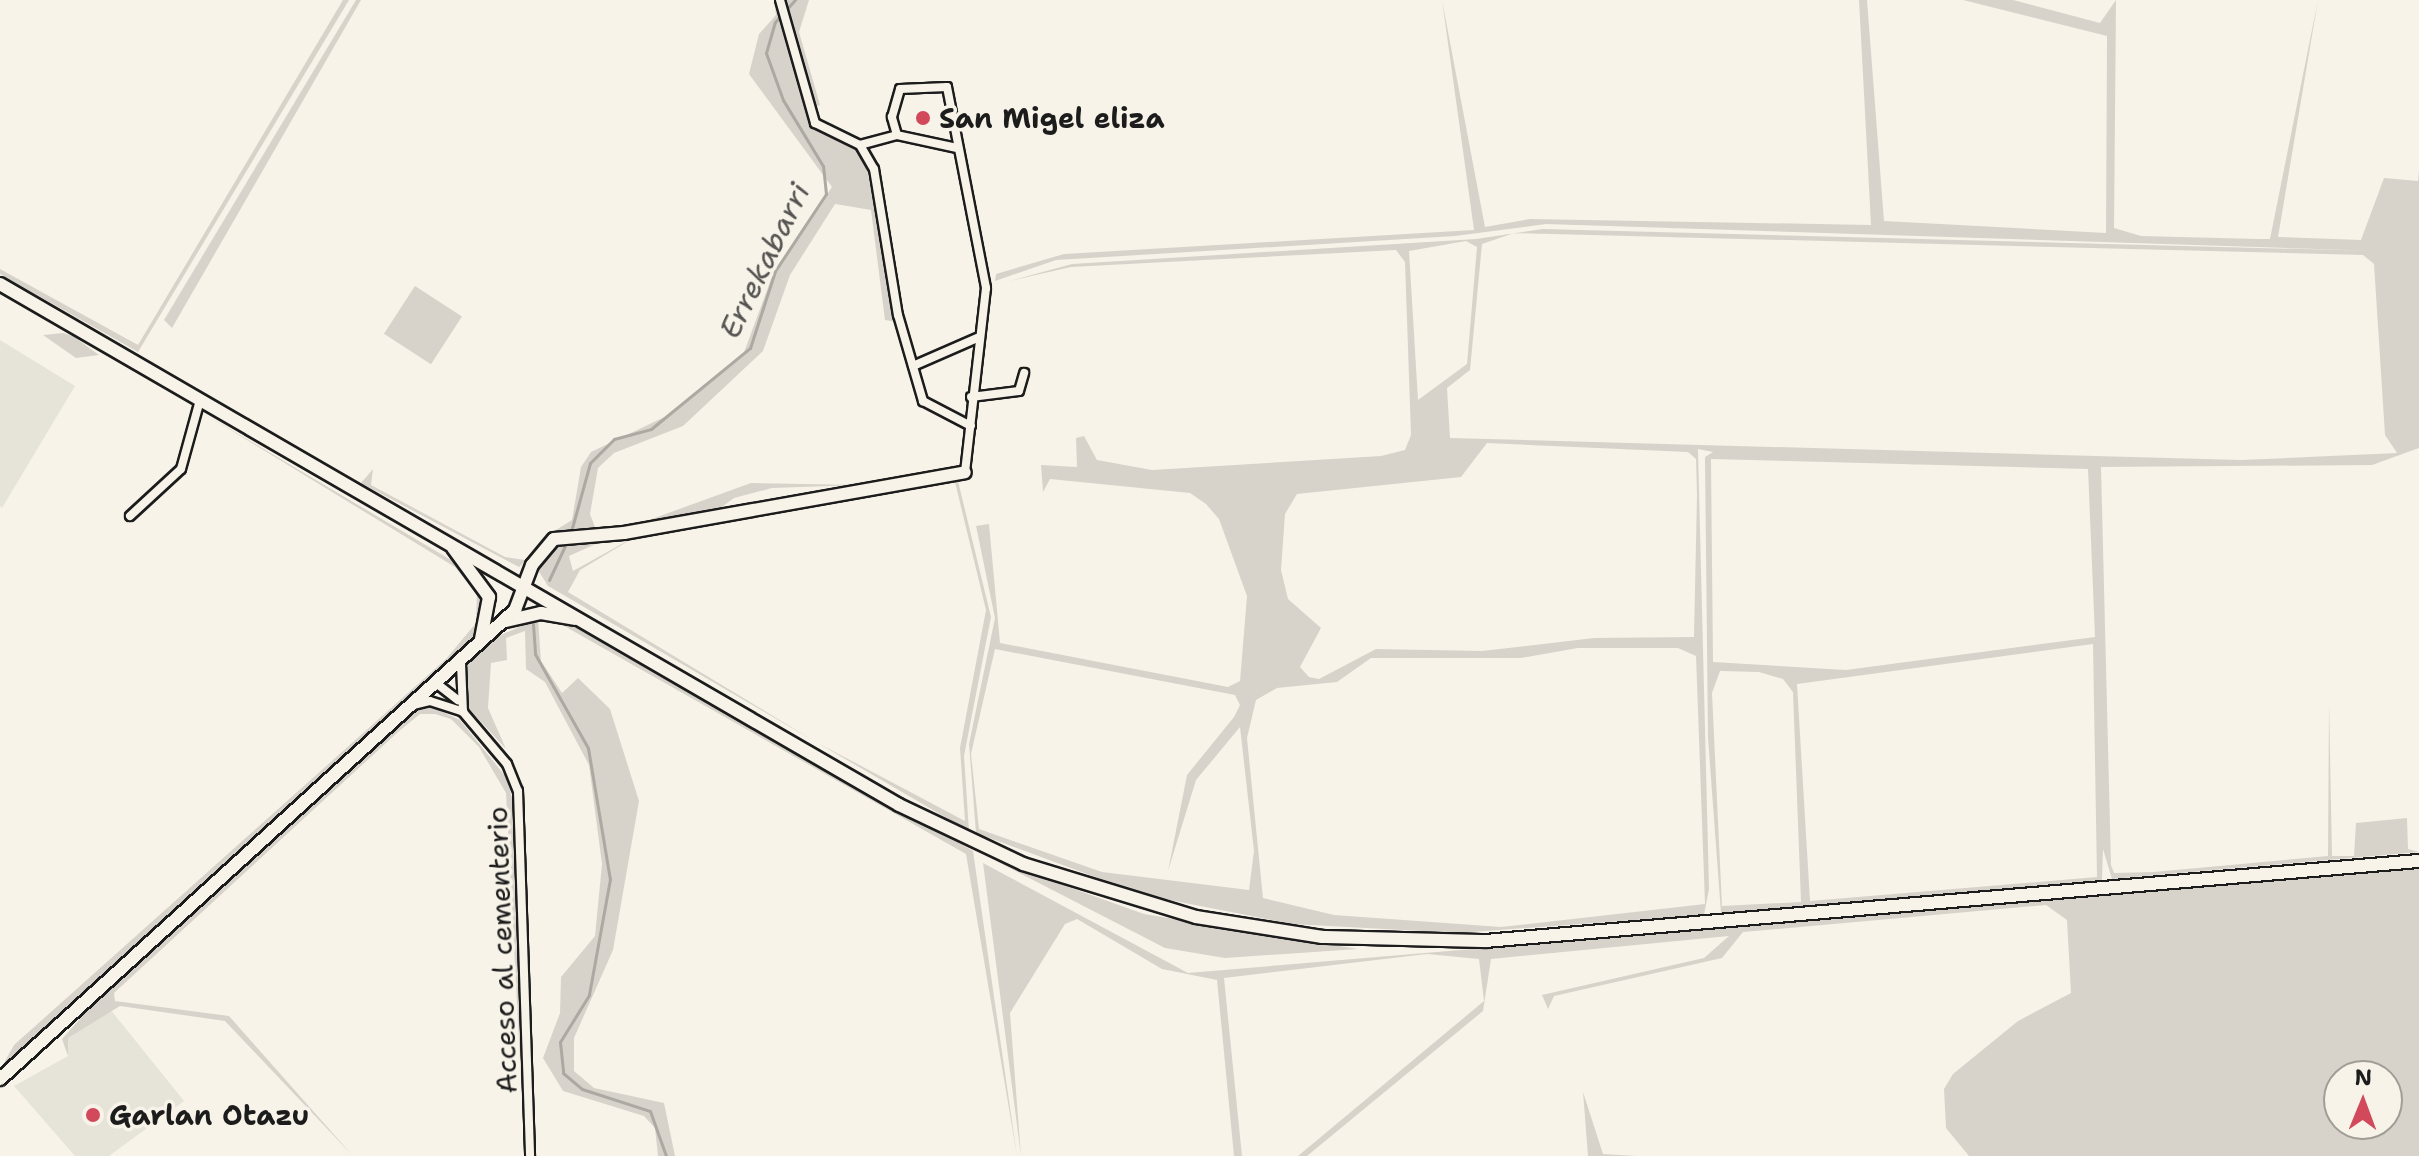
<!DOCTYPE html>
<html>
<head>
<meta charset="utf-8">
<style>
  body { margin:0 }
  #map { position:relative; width:2419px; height:1156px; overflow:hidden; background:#f7f3e8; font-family:"Shantell Sans",sans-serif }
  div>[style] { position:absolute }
  .built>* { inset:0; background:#e6e3d9 }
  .green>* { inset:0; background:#d7d3cb; transform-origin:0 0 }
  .stream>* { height:3px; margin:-1.5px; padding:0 1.5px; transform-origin:1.5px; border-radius:1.5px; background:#aca9a2 }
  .roads { filter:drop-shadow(2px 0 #1c1c1c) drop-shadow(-2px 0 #1c1c1c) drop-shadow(0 2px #1c1c1c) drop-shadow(0 -2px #1c1c1c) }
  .street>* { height:8px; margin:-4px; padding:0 4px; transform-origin:4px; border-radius:4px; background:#f7f3e8 }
  .secondary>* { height:12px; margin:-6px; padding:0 6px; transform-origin:6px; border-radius:6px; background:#f7f3e8 }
  .primary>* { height:12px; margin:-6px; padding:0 6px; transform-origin:6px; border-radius:6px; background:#f7f3e8 }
  .dots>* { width:22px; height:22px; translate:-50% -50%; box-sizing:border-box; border:4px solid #f7f3e8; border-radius:50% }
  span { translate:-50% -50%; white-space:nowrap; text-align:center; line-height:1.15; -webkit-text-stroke:7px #f7f3e8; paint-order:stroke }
  .poi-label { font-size:28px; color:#1c1c1c; font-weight:700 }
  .left { translate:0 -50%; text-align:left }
  .street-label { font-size:28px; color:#1c1c1c }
  .water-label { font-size:30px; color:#565452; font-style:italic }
  .north { position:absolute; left:2323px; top:1060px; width:80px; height:80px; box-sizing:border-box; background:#f7f3e8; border:2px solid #9f9d96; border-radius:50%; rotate:1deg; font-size:22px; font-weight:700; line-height:32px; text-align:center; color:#1c1c1c }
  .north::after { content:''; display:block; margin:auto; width:28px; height:36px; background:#d1495b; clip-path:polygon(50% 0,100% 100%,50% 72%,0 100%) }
</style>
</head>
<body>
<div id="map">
  <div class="built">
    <i style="clip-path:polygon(0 340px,75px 386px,2px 508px,0 506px)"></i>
    <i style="clip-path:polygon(110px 1009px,184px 1101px,109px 1156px,75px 1156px,14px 1086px,68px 1056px,68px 1038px)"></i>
  </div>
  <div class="green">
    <i style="clip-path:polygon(343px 0,349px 0,138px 352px,0 274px,0 269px,138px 345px)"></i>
    <i style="clip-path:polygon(356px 0,361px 0,172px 328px,164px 320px)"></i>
    <i style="clip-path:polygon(774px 0,810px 123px,855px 149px,866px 164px,897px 322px,885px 320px,871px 210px,835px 204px,790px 275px,763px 351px,683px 426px,614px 453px,598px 468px,590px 514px,595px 527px,638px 524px,751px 483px,858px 485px,772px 488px,734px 498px,715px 512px,661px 524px,550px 537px,519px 567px,361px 483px,373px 469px,371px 485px,505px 557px,525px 560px,543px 538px,572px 520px,581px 467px,591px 452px,675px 412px,743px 355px,773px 274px,832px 187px,749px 74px,759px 34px,776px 15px)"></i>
    <i style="clip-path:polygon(784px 0,809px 0,799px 32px,820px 105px,810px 108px)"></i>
    <i style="clip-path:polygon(evenodd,1442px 0,1485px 227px,1530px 219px,1871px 225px,1859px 0,1867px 0,1884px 221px,2106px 233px,2107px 36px,1963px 0,2013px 0,2100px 23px,2116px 0,2114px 228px,2141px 236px,2258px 239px,2270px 239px,2318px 0,2278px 237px,2361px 240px,2384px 178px,2418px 181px,2419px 171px,2419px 448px,2372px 465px,2101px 467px,2111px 865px,2114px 873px,2153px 872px,2328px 856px,2329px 702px,2332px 856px,2354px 856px,2356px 823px,2407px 818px,2408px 849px,2419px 852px,2112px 879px,2103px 849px,2102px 880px,1721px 913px,1708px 738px,1705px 457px,1713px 452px,1698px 449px,1709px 889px,1704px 915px,1458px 933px,1292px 924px,1144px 895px,976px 833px,969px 744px,995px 618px,976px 526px,989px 524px,1000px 643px,1228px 687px,1240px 681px,1247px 596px,1219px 519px,1206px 504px,1190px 493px,1050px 479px,1043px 492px,1041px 465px,1077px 467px,1076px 438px,1084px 436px,1097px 460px,1152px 470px,1381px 456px,1405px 450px,1411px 435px,1405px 262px,1396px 250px,1071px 267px,1010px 281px,1072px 264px,1476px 239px,1543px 229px,2378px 251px,1546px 224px,1455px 236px,1056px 260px,995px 281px,996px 274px,1064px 254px,1474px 230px,1442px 0,1514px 233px,2363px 255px,2374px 264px,2385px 435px,2397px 453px,2241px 460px,1450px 438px,1447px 388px,1470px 370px,1482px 244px,1514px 233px,1442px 0,1466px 241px,1477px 247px,1467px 364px,1418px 400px,1409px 251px,1466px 241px,1442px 0,1487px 443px,1688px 452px,1696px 459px,1697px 495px,1694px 637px,1594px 638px,1482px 651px,1376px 649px,1319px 679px,1309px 677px,1300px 667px,1321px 628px,1288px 599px,1281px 570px,1285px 514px,1297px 494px,1461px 477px,1487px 443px,1442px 0,1711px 459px,2088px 469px,2095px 637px,1846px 670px,1713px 662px,1711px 459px,1442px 0,2093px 644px,2097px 877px,1810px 901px,1797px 684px,2093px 644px,1442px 0,1578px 648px,1678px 648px,1696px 656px,1705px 904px,1501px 927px,1334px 915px,1263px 898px,1247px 738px,1256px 700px,1277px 688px,1337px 682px,1371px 658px,1521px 658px,1578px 648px,1442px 0,995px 649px,1235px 695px,1240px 705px,1234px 717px,1187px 775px,1168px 871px,1196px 780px,1240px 727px,1254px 851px,1249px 890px,1102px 872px,979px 829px,971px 754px,995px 649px,1442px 0,1720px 671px,1759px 672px,1783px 679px,1793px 692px,1801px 902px,1722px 906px,1712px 693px,1720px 671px)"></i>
    <i style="left:415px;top:286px;width:56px;height:57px;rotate:33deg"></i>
    <i style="clip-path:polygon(63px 333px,73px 336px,99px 355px,76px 358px,43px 335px)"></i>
    <i style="clip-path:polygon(201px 412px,468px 570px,483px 594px,481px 626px,473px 640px,0 1070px,14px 1045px,446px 659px,476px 623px,477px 594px,455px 567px)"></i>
    <i style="clip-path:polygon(evenodd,957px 477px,991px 617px,964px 756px,969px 831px,548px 586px,538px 570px,543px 552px,559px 541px,609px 538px,569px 556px,573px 571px,638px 535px,957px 477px,955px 482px,986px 610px,960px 748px,965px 821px,816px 742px,568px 592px,580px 570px,630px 540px,955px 482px)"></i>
    <i style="clip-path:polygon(538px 619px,541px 661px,562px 693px,578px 678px,610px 709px,639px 801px,613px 950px,574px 1038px,574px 1071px,594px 1088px,664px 1103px,675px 1156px,658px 1156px,655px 1128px,644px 1116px,563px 1091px,543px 1058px,560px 1013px,561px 977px,595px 936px,602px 864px,589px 765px,545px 682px,526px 669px,525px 631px,506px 638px,507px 660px,491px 663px,488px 708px,506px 749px,462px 701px,465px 665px,494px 638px)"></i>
    <i style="clip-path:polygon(566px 622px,973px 851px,1017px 1156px,966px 854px,559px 623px)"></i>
    <i style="clip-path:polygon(430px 706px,460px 720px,506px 777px,513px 801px,525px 1156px,506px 793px,479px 747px,451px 719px,435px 714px,420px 714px,398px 732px,114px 993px,115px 1001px,229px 1016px,353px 1156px,225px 1021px,120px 1006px,68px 1038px,68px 1056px,62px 1039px,97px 1000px,412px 713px)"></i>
    <i style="clip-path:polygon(996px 861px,1144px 914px,1358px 949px,1225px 958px,1165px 948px)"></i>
    <i style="clip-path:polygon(evenodd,983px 863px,1188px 973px,2419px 869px,2419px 1156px,1969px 1156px,1946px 1128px,1944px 1089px,1953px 1074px,2018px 1021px,2071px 993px,2067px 920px,2046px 905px,1743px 932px,1722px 958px,1554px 996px,1548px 1009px,1542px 995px,1704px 958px,1729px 936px,1491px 959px,1483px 1011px,1307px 1156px,1298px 1156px,1484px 1001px,1479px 959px,1427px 954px,1224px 978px,1242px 1156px,1234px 1156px,1217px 980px,1162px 969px,1077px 919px,1065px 924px,1010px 1013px,1021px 1156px,983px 863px,2339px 1076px,2387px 1076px,2387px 1124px,2339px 1124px,2339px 1076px)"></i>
    <i style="clip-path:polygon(1583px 1092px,1603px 1154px,1636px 1156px,1588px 1156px)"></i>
  </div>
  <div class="stream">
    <i style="left:572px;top:528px;width:67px;rotate:-74.5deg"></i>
    <i style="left:590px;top:463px;width:34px;rotate:-45deg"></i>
    <i style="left:614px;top:439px;width:38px;rotate:-15deg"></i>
    <i style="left:651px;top:429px;width:128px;rotate:-39.3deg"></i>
    <i style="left:750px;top:348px;width:81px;rotate:-72deg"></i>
    <i style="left:775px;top:271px;width:92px;rotate:-56.5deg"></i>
    <i style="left:826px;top:194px;width:28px;rotate:-96deg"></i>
    <i style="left:823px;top:166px;width:77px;rotate:-121.2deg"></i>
    <i style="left:783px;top:100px;width:50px;rotate:-109.9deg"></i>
    <i style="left:766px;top:53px;width:32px;rotate:-74deg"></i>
    <i style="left:775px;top:22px;width:30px;rotate:-48deg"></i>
    <i style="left:549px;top:580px;width:40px;rotate:-65deg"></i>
    <i style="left:533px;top:624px;width:30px;rotate:86deg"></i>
    <i style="left:535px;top:654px;width:108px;rotate:60.6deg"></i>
    <i style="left:588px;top:748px;width:133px;rotate:80.5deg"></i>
    <i style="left:610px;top:879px;width:118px;rotate:100.3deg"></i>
    <i style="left:589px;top:995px;width:55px;rotate:121.7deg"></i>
    <i style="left:560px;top:1042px;width:31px;rotate:84deg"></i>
    <i style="left:563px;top:1073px;width:25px;rotate:40deg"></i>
    <i style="left:582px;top:1089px;width:71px;rotate:17.9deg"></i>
    <i style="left:650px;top:1111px;width:48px;rotate:70.4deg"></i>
  </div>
  <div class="roads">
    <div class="street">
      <i style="left:780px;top:0;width:128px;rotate:74.1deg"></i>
      <i style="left:815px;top:123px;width:50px;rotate:26.1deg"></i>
      <i style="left:897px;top:135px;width:38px;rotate:165deg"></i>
      <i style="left:860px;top:145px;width:28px;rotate:60deg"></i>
      <i style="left:874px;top:169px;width:148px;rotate:80.7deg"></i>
      <i style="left:898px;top:315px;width:90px;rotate:73.8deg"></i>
      <i style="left:923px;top:401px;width:54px;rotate:27.5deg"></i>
      <i style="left:957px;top:148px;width:61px;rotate:-167.8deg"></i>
      <i style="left:897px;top:135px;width:19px;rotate:-106deg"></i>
      <i style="left:892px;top:117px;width:29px;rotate:-74deg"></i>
      <i style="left:900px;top:89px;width:47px;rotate:-2.4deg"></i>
      <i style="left:947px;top:87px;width:205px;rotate:79deg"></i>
      <i style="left:986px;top:288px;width:185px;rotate:96.5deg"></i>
      <i style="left:913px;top:366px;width:70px;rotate:-23.6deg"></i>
      <i style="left:971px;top:397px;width:48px;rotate:-7.1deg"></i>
      <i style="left:1019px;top:391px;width:19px;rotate:-74deg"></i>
      <i style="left:130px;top:516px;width:69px;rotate:-42.7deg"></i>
      <i style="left:181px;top:469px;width:72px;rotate:-74.6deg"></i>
      <i style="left:461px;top:663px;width:49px;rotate:87.7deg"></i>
      <i style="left:436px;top:683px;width:28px;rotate:38deg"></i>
      <i style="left:413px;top:705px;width:17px;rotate:-13deg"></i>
      <i style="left:430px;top:701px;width:35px;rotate:18deg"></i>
      <i style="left:463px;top:712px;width:68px;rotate:49.8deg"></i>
      <i style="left:507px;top:764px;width:29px;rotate:68deg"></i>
      <i style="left:518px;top:791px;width:365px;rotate:88.1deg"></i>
    </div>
    <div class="secondary">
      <i style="left:453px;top:548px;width:61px;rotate:53.7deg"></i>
      <i style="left:489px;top:597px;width:43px;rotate:100.8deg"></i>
      <i style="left:506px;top:621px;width:36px;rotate:-13deg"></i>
      <i style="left:541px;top:613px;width:34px;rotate:10deg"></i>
      <i style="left:0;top:1079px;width:697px;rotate:-42.32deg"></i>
      <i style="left:515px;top:610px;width:48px;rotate:-69.3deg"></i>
      <i style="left:532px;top:565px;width:34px;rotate:-50deg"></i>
      <i style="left:554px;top:539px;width:70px;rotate:-4.9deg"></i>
      <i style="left:624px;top:533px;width:346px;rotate:-10.1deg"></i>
    </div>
    <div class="primary">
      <i style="left:0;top:284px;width:1039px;rotate:30.09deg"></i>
      <i style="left:899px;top:805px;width:137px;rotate:25.4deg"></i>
      <i style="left:1023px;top:864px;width:181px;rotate:17deg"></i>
      <i style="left:1196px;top:917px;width:128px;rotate:9deg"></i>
      <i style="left:1322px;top:937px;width:163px;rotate:1.4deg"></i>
      <i style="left:1485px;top:941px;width:937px;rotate:-4.9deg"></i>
    </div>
  </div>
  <div class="dots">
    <i style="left:923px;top:118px;background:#d1495b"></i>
    <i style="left:93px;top:1115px;background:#d1495b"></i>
  </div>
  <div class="poi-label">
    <span class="left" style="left:939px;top:118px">San Migel eliza</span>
    <span class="left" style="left:109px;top:1115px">Garlan Otazu</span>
  </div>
  <div class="street-label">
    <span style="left:502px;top:950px;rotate:-92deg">Acceso al cementerio</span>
  </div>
  <div class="water-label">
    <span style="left:765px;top:261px;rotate:-64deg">Errekabarri</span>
  </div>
  <div class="north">N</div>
</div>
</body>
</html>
